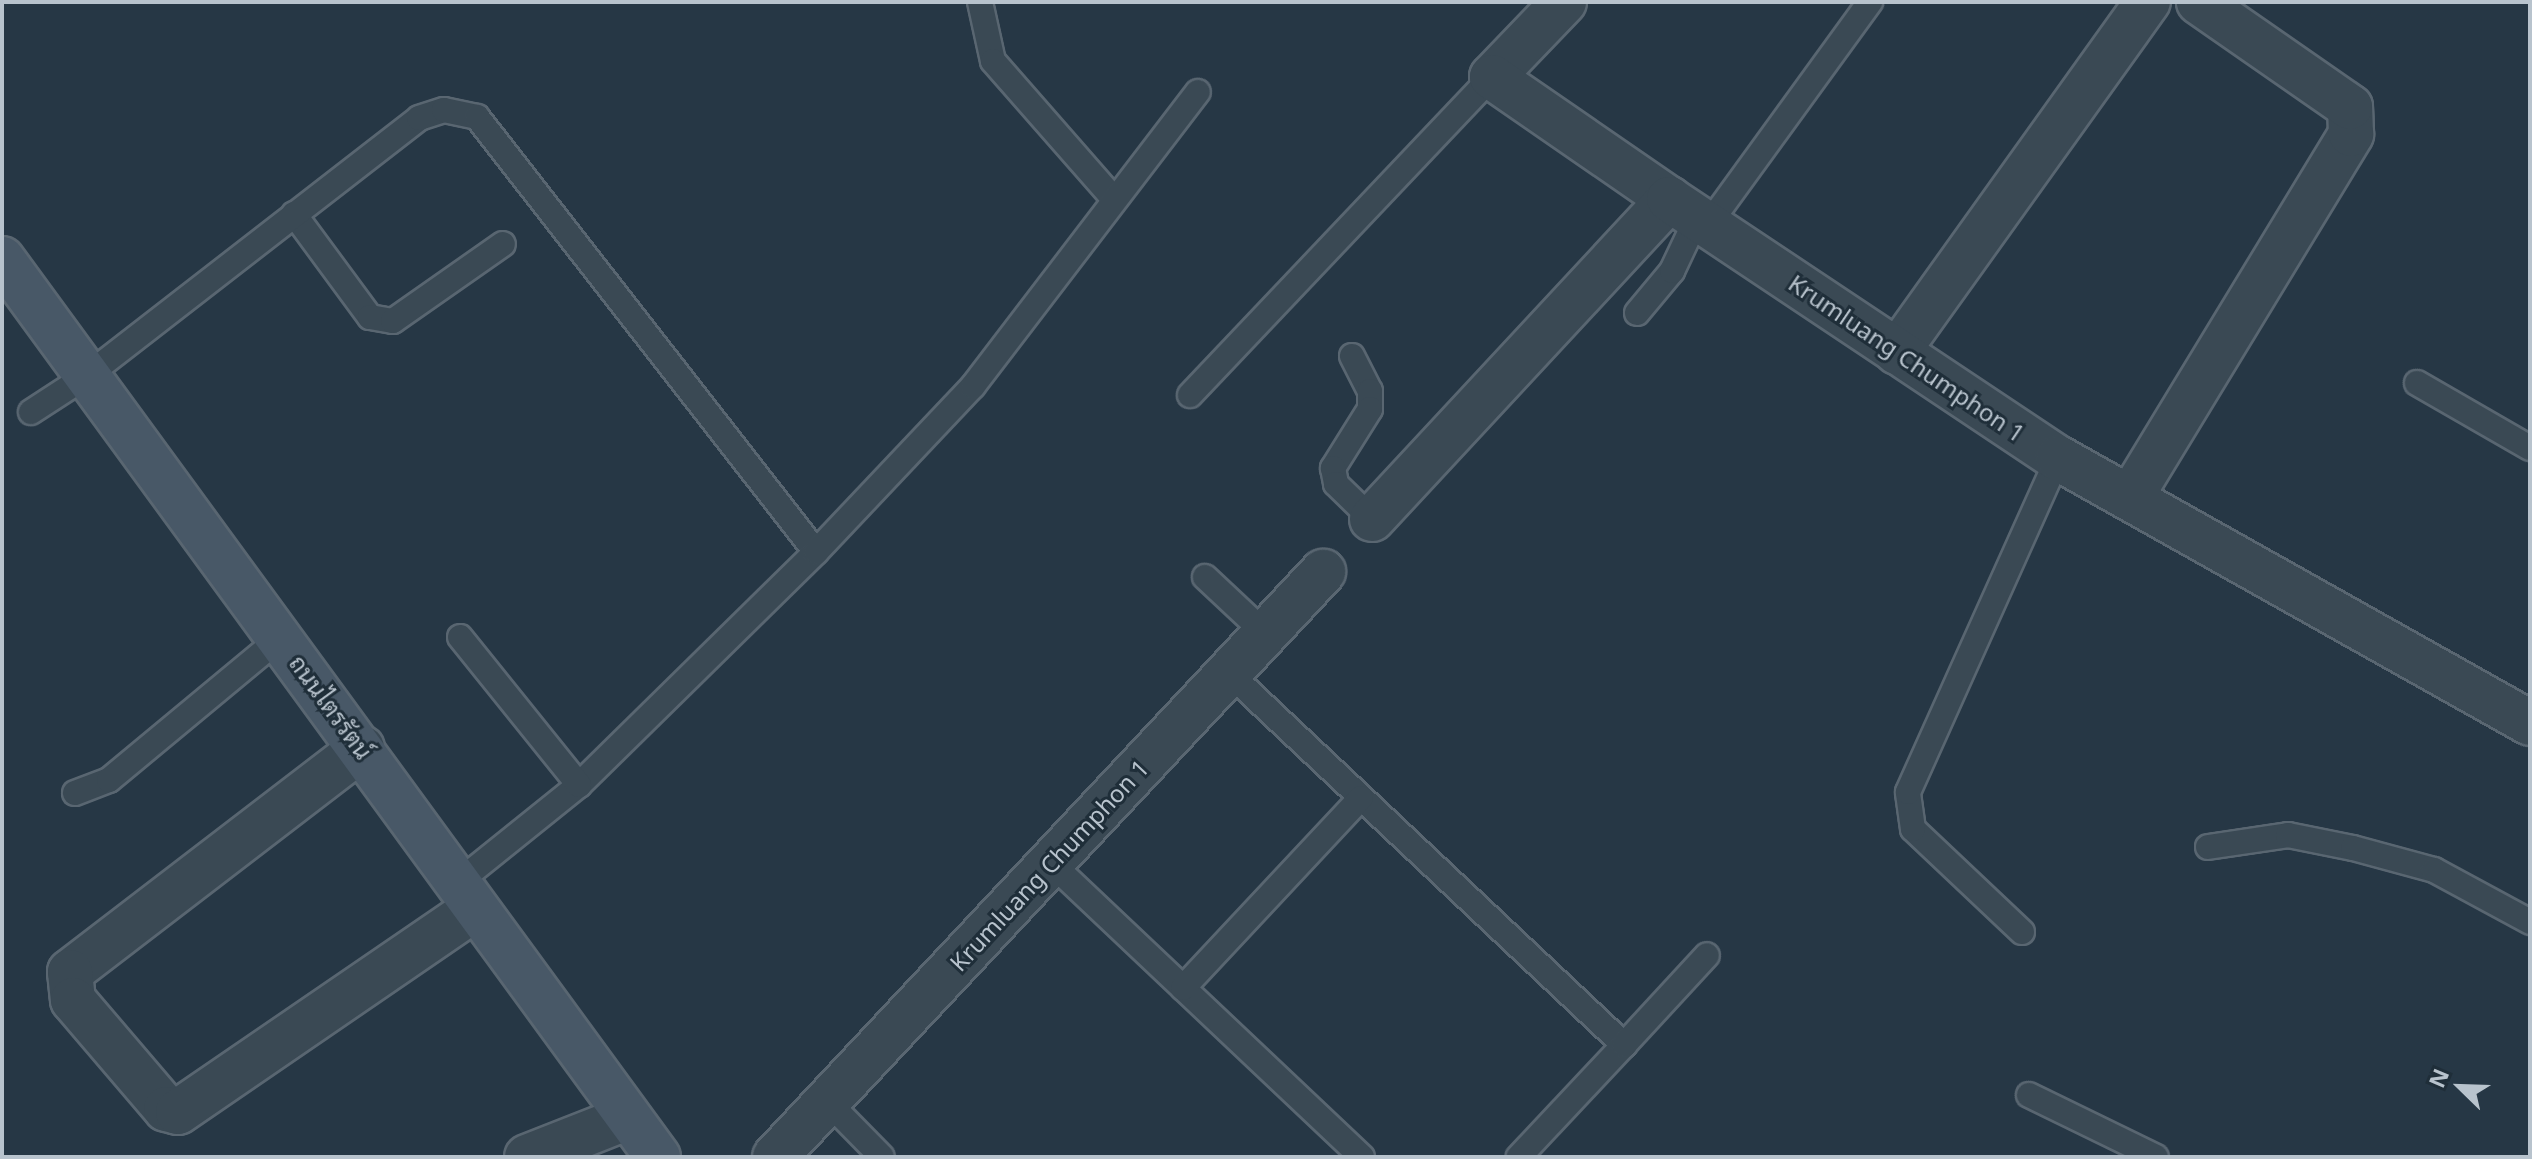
<!DOCTYPE html>
<html>
<head>
<meta charset="utf-8">
<style>
  body { margin:0 }
  #map { position:relative; width:2532px; height:1159px; overflow:hidden; background:#263745; font-family:"Noto Sans",Sarabun,sans-serif }
  div>[style] { position:absolute }
  .roads { filter:drop-shadow(2px 0 #596671) drop-shadow(-2px 0 #596671) drop-shadow(0 2px #596671) drop-shadow(0 -2px #596671) }
  .service>* { height:24px; margin:-12px; padding:0 12px; transform-origin:12px; border-radius:12px; background:#3a4954 }
  .minor>* { height:44px; margin:-22px; padding:0 22px; transform-origin:22px; border-radius:22px; background:#3a4954 }
  .secondary>* { height:44px; margin:-22px; padding:0 22px; transform-origin:22px; border-radius:22px; background:#485867 }
  span { translate:-50% -50%; white-space:nowrap; text-align:center; line-height:1.15; -webkit-text-stroke:6px #1f2e39; paint-order:stroke }
  .street-label { font-size:24px; color:#b8c3cd }
  .frame { position:absolute; inset:0; border:4px solid #b8c3cd; pointer-events:none }
  .north { position:absolute; left:2420px; top:1047px; width:80px; height:80px; -webkit-text-stroke:6px #1f2e39; paint-order:stroke; rotate:293deg; font-size:22px; font-weight:700; line-height:32px; text-align:center; color:#b8c3cd }
  .north::after { content:''; display:block; margin:auto; width:28px; height:36px; background:#b8c3cd; clip-path:polygon(50% 0,100% 100%,50% 72%,0 100%) }
</style>
</head>
<body>
<div id="map">
  <div class="roads">
    <div class="service">
      <i style="left:980px;top:2px;width:60px;rotate:77.6deg"></i>
      <i style="left:993px;top:61px;width:184px;rotate:48.8deg"></i>
      <i style="left:294px;top:214px;width:128px;rotate:53.6deg"></i>
      <i style="left:370px;top:317px;width:23px;rotate:10deg"></i>
      <i style="left:393px;top:321px;width:134px;rotate:-35deg"></i>
      <i style="left:1708px;top:225px;width:276px;rotate:-54deg"></i>
      <i style="left:1637px;top:313px;width:55px;rotate:-50.2deg"></i>
      <i style="left:1672px;top:271px;width:59px;rotate:-64.7deg"></i>
      <i style="left:1352px;top:356px;width:39px;rotate:63deg"></i>
      <i style="left:1370px;top:391px;width:18px;rotate:90deg"></i>
      <i style="left:1370px;top:409px;width:70px;rotate:122.1deg"></i>
      <i style="left:1333px;top:468px;width:16px;rotate:79deg"></i>
      <i style="left:1336px;top:484px;width:50px;rotate:44.2deg"></i>
      <i style="left:2417px;top:383px;width:130px;rotate:29.9deg"></i>
      <i style="left:1190px;top:395px;width:439px;rotate:-46.5deg"></i>
      <i style="left:31px;top:412px;width:68px;rotate:-33deg"></i>
      <i style="left:88px;top:375px;width:419px;rotate:-37.8deg"></i>
      <i style="left:419px;top:118px;width:26px;rotate:-18deg"></i>
      <i style="left:444px;top:110px;width:34px;rotate:12deg"></i>
      <i style="left:477px;top:117px;width:551px;rotate:52.07deg"></i>
      <i style="left:816px;top:552px;width:332px;rotate:135.5deg"></i>
      <i style="left:579px;top:785px;width:156px;rotate:141.2deg"></i>
      <i style="left:816px;top:552px;width:228px;rotate:-46.6deg"></i>
      <i style="left:973px;top:386px;width:370px;rotate:-52.6deg"></i>
      <i style="left:1205px;top:577px;width:83px;rotate:43.1deg"></i>
      <i style="left:460px;top:637px;width:190px;rotate:51.2deg"></i>
      <i style="left:1229px;top:673px;width:543px;rotate:43.28deg"></i>
      <i style="left:1624px;top:1045px;width:154px;rotate:133.2deg"></i>
      <i style="left:75px;top:793px;width:36px;rotate:-21deg"></i>
      <i style="left:109px;top:780px;width:222px;rotate:-39.7deg"></i>
      <i style="left:2208px;top:847px;width:81px;rotate:-8.5deg"></i>
      <i style="left:2288px;top:835px;width:66px;rotate:11.3deg"></i>
      <i style="left:2353px;top:848px;width:84px;rotate:15.2deg"></i>
      <i style="left:2434px;top:870px;width:109px;rotate:28.4deg"></i>
      <i style="left:1051px;top:863px;width:428px;rotate:43.4deg"></i>
      <i style="left:2022px;top:932px;width:150px;rotate:-136.6deg"></i>
      <i style="left:1913px;top:829px;width:37px;rotate:-98deg"></i>
      <i style="left:1908px;top:792px;width:366px;rotate:-65.8deg"></i>
      <i style="left:1183px;top:988px;width:260px;rotate:-46.9deg"></i>
      <i style="left:1624px;top:1045px;width:122px;rotate:-47.3deg"></i>
      <i style="left:2029px;top:1095px;width:141px;rotate:26deg"></i>
      <i style="left:827px;top:1101px;width:78px;rotate:45.5deg"></i>
    </div>
    <div class="minor">
      <i style="left:1564px;top:2px;width:104px;rotate:133.8deg"></i>
      <i style="left:1492px;top:77px;width:215px;rotate:34.6deg"></i>
      <i style="left:1897px;top:352px;width:431px;rotate:-54.4deg"></i>
      <i style="left:2130px;top:498px;width:426px;rotate:-58.7deg"></i>
      <i style="left:2351px;top:134px;width:27px;rotate:-92deg"></i>
      <i style="left:2350px;top:107px;width:184px;rotate:-145.2deg"></i>
      <i style="left:1372px;top:519px;width:437px;rotate:-47.1deg"></i>
      <i style="left:1669px;top:199px;width:467px;rotate:33.7deg"></i>
      <i style="left:2058px;top:458px;width:541px;rotate:29.31deg"></i>
      <i style="left:362px;top:748px;width:368px;rotate:142.5deg"></i>
      <i style="left:70px;top:972px;width:28px;rotate:84deg"></i>
      <i style="left:73px;top:1000px;width:143px;rotate:49.5deg"></i>
      <i style="left:166px;top:1109px;width:12px;rotate:14deg"></i>
      <i style="left:178px;top:1112px;width:359px;rotate:-34.4deg"></i>
      <i style="left:527px;top:1157px;width:106px;rotate:-21.5deg"></i>
      <i style="left:775px;top:1157px;width:802px;rotate:-46.87deg"></i>
    </div>
    <div class="secondary">
      <i style="left:2px;top:259px;width:1112px;rotate:53.85deg"></i>
    </div>
  </div>
  <div class="street-label">
    <span style="left:1907px;top:358px;rotate:34deg">Krumluang Chumphon 1</span>
    <span style="left:331px;top:707px;rotate:54deg">ถนนไตรรัตน์</span>
    <span style="left:1049px;top:865px;rotate:-47deg">Krumluang Chumphon 1</span>
  </div>
  <div class="frame"></div>
  <div class="north">N</div>
</div>
</body>
</html>
